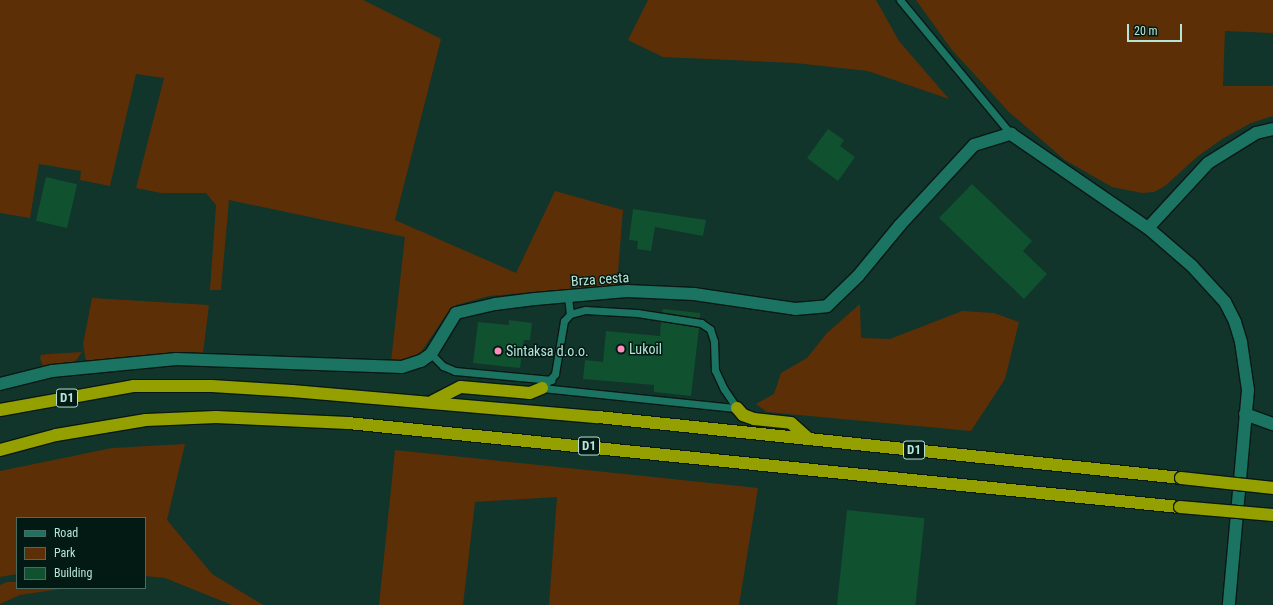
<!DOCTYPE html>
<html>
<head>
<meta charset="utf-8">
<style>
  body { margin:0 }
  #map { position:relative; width:1273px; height:605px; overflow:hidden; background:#11342b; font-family:"Roboto Condensed",sans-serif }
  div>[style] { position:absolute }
  .green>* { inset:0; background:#5d2f07 }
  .building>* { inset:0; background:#10512f; transform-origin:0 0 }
  .roads { filter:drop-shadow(1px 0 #0a1814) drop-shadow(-1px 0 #0a1814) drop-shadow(0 1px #0a1814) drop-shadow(0 -1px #0a1814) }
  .lane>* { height:7px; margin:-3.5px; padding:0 3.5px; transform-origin:3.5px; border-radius:3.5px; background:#1b7361 }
  .street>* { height:12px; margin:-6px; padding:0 6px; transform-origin:6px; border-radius:6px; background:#1b7361 }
  .highway>* { height:12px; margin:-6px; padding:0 6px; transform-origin:6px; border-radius:6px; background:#93a000 }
  .bridges { filter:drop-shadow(1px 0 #0a1814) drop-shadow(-1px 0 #0a1814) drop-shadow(0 1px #0a1814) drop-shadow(0 -1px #0a1814) }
  .highway-bridge>* { height:12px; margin:-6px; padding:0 6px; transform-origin:6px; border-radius:6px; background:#93a000 }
  .dots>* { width:11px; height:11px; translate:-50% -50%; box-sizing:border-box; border:2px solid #031a14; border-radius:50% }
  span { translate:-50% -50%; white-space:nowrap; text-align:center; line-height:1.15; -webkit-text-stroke:3px #031a14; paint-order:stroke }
  .shield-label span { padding:1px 3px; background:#031a14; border:1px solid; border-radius:3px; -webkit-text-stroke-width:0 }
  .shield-label { font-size:13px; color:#b5e5d7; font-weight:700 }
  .street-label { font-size:14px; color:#b5e5d7 }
  .poi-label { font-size:14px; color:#b5e5d7 }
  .left { translate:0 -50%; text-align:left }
  .legend { position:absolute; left:16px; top:517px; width:130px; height:72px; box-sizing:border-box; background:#031a14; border:1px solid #4a6b62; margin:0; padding:5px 7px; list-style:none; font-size:12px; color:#b5e5d7 }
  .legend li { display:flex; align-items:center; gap:8px; height:20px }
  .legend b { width:20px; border:1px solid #4a6b62 }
  .scale { position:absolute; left:1127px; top:24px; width:55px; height:18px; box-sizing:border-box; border:2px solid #b5e5d7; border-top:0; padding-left:5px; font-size:12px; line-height:14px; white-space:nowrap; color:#b5e5d7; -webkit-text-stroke:3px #031a14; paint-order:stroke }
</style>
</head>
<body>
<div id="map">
  <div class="green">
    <i style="clip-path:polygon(0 0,363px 0,441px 39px,395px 220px,516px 273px,555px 191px,623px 210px,617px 285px,489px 296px,456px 305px,448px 312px,421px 352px,408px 359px,391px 361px,405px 237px,229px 200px,221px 290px,210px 290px,216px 205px,206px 193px,161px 193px,136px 188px,164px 78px,136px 74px,110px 186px,80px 180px,81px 171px,39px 164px,30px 218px,0 213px)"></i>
    <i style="clip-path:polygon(648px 0,876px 0,899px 41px,949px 99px,868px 71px,795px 63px,663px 57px,628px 40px)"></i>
    <i style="clip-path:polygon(916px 0,1273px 0,1273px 33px,1225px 31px,1223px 86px,1273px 86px,1273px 116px,1251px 123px,1222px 139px,1198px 156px,1165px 186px,1154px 192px,1142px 193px,1112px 187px,1065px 160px,1009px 112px,952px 50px)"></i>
    <i style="clip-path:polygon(92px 298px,209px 305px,203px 353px,86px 362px,83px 344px)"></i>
    <i style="clip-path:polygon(860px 304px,861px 338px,890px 339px,962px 311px,994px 313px,1019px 322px,1005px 379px,971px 431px,767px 412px,756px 404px,774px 394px,781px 373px,807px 358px,827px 333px)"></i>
    <i style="clip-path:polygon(82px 352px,75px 362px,52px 366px,43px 366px,40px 358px,41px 355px,48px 354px)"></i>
    <i style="clip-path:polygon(185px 444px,167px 520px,212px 574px,263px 605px,232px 605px,165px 578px,145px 576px,145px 518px,17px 518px,17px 574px,0 577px,0 471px,112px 448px)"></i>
    <i style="clip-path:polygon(395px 450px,758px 488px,739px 605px,549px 605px,557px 497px,475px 502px,463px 605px,379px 605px)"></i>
    <i style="clip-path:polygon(7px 582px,17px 582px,17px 588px,68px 588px,20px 595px,0 604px,0 585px)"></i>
  </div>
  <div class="building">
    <i style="clip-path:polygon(828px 129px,844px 140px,840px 146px,855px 157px,838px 181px,807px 158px)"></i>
    <i style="left:46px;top:177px;width:32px;height:45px;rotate:13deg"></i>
    <i style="clip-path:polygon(972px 184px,1032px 241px,1023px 251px,1047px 274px,1024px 299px,939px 218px)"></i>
    <i style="clip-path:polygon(633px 209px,706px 220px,703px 236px,655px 227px,651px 251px,637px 249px,638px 241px,629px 240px)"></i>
    <i style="clip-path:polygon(663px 309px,700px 313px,700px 318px,662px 312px)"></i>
    <i style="clip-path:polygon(509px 320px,532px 323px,530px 340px,524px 340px,520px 368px,473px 363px,478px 322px,509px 325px)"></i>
    <i style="clip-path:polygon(661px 322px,699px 328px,691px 396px,654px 392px,654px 385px,583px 379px,585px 360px,603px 362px,606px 331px,660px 336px)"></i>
    <i style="left:847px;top:510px;width:78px;height:96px;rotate:6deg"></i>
  </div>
  <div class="roads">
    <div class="lane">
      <i style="left:900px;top:0;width:174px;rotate:50.4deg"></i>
      <i style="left:568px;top:296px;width:18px;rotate:84deg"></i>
      <i style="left:431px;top:354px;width:17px;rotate:45deg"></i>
      <i style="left:443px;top:366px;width:13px;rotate:23deg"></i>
      <i style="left:455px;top:371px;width:97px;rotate:5.3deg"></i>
      <i style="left:542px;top:388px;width:19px;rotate:-47deg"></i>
      <i style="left:555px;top:374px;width:54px;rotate:-80.4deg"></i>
      <i style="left:564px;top:321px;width:9px;rotate:-49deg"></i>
      <i style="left:570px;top:314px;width:16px;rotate:-15deg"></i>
      <i style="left:585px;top:310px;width:52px;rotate:3.3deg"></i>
      <i style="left:637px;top:313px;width:65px;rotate:8.9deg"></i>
      <i style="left:701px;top:323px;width:11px;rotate:34deg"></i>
      <i style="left:710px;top:329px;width:13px;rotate:72deg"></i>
      <i style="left:714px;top:341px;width:29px;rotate:88deg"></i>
      <i style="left:715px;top:370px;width:21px;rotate:65deg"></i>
      <i style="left:724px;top:389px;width:23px;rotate:56deg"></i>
      <i style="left:542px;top:388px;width:196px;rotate:5.9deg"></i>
    </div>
    <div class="street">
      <i style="left:1148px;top:228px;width:88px;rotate:-47.3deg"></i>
      <i style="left:1208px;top:163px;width:57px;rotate:-32deg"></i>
      <i style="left:1256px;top:133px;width:17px;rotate:-13deg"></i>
      <i style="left:0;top:384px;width:54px;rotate:-14deg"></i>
      <i style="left:52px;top:371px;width:125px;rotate:-5.5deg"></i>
      <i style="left:176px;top:359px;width:226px;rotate:2deg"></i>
      <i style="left:402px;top:367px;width:20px;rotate:-18deg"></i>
      <i style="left:421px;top:361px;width:12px;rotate:-35deg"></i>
      <i style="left:431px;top:354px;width:48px;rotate:-58.6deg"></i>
      <i style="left:456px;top:313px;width:40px;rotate:-13deg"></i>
      <i style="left:495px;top:304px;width:40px;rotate:-7.1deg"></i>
      <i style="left:535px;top:299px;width:92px;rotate:-5deg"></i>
      <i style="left:627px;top:291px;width:67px;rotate:2.6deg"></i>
      <i style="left:694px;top:294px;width:102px;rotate:8.4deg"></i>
      <i style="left:795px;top:309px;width:32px;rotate:-5deg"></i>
      <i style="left:827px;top:306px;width:43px;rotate:-44.1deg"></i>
      <i style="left:858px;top:276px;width:66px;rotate:-50.5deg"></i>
      <i style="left:900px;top:225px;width:109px;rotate:-47.2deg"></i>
      <i style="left:974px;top:145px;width:39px;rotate:-17deg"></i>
      <i style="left:1011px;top:134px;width:166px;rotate:34.5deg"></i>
      <i style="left:1148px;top:228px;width:58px;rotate:40.8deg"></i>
      <i style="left:1192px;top:266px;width:49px;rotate:47.5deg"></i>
      <i style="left:1225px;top:302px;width:22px;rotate:63deg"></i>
      <i style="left:1235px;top:322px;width:21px;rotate:73deg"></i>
      <i style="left:1241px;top:342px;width:49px;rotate:81.7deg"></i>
      <i style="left:1248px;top:390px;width:216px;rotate:95.1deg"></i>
      <i style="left:1245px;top:414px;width:30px;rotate:20deg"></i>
    </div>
    <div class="highway">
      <i style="left:433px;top:401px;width:31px;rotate:-27deg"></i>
      <i style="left:461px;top:387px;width:69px;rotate:5deg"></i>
      <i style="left:530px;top:393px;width:13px;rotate:-23deg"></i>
      <i style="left:737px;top:408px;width:9px;rotate:49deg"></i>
      <i style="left:743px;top:415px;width:12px;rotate:20deg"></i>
      <i style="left:754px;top:419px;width:37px;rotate:6deg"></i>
      <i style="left:791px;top:423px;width:24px;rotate:42deg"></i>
      <i style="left:0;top:410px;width:135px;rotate:-10.2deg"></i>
      <i style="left:133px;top:386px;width:79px"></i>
      <i style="left:212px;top:386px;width:80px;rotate:3.6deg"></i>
      <i style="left:292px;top:391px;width:307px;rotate:4.9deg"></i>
      <i style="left:598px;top:417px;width:586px;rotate:5.97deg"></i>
      <i style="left:0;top:450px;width:58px;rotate:-15deg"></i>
      <i style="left:56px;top:435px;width:91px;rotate:-9.5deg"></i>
      <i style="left:146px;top:420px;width:70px;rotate:-2.5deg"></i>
      <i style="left:216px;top:417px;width:132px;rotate:2.6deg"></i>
      <i style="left:348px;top:423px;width:836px;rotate:5.77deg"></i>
    </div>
  </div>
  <div class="bridges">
    <div class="highway-bridge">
      <i style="left:1181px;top:478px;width:93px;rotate:6.2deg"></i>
      <i style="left:1180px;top:507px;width:93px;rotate:4.9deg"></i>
    </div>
  </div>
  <div class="dots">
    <i style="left:621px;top:349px;background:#fe8ebb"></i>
    <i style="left:498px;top:351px;background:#fe8ebb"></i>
  </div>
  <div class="shield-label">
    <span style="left:67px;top:398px">D1</span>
    <span style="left:589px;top:446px">D1</span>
    <span style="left:914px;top:450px">D1</span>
  </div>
  <div class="street-label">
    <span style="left:600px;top:279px;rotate:-4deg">Brza cesta</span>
  </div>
  <div class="poi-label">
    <span class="left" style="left:629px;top:349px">Lukoil</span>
    <span class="left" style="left:506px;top:351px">Sintaksa d.o.o.</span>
  </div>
  <ul class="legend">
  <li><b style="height:5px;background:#1b7361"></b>Road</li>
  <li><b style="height:11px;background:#5d2f07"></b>Park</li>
  <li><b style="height:11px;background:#10512f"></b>Building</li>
  </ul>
  <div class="scale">20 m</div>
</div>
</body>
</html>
